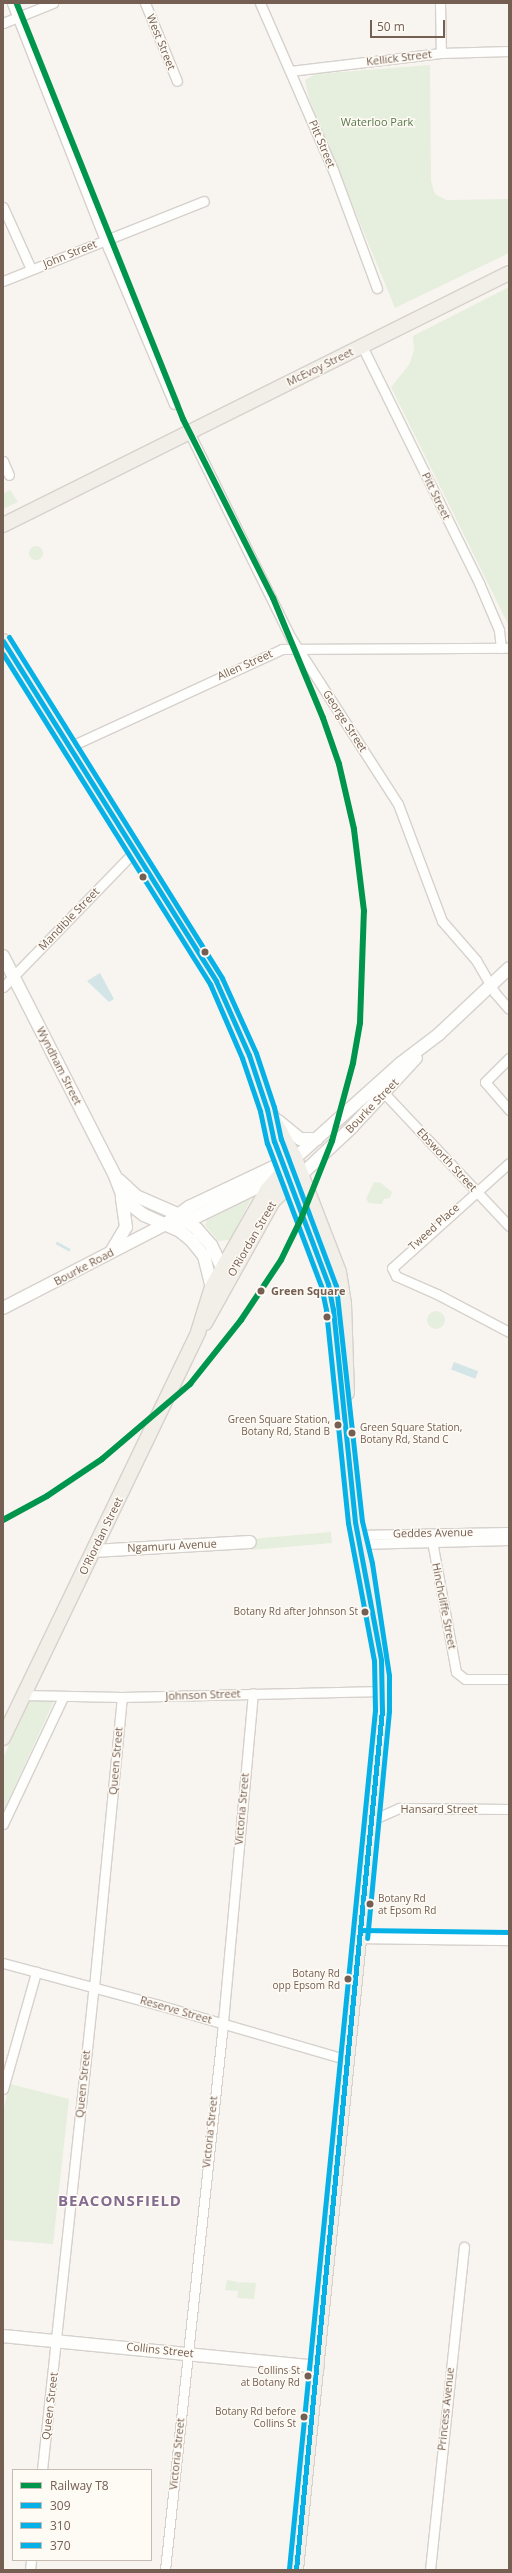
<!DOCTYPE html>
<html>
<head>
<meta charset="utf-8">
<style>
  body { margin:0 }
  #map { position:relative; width:512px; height:2573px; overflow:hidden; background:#f8f5f1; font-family:"Open Sans",sans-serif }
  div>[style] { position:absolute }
  .green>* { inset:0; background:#e6eedd; transform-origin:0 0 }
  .round { border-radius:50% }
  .water>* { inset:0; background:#d3e5e7; transform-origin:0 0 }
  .stream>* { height:3px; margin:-1.5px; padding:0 1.5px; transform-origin:1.5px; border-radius:1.5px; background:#d3e5e7 }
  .roads { filter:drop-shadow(1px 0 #d6d1cc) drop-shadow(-1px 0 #d6d1cc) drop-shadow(0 1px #d6d1cc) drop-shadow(0 -1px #d6d1cc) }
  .street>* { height:9px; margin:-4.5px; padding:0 4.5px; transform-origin:4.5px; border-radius:4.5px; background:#fefefd }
  .secondary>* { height:12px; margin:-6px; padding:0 6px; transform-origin:6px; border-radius:6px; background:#fefefd }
  .primary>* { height:14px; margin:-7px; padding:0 7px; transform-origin:7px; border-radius:7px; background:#f2eee8 }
  .bus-1>* { height:5px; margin:-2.5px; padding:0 2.5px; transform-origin:2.5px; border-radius:2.5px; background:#06b1e7 }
  .bus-2>* { height:5px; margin:-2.5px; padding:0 2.5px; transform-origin:2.5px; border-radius:2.5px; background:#06b1e7 }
  .bus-3>* { height:5px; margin:-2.5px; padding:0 2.5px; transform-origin:2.5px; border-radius:2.5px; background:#06b1e7 }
  .rail-1>* { height:6px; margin:-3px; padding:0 3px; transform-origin:3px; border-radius:3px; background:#00954c }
  .dots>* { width:11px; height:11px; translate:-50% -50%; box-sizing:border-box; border:2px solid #fefaf4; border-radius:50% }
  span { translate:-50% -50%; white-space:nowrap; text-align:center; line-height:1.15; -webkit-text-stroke:3px #fefaf4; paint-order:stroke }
  .bus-label { font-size:10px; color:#745f52 }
  .right { translate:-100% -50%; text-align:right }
  .left { translate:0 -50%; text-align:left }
  .street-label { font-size:11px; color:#745f52 }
  .park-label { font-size:11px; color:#58784c }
  .stop-label { font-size:11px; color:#745f52; font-weight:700 }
  .district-label { font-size:15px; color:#846b8f; font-weight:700; letter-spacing:1px }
  .frame { position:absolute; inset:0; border:4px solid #745f52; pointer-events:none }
  .legend { position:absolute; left:12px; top:2469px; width:140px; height:92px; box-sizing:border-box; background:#fefaf4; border:1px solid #c7bcb3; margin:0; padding:5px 7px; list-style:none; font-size:12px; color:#745f52 }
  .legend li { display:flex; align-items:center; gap:8px; height:20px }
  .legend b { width:20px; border:1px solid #c7bcb3 }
  .scale { position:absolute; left:370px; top:20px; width:75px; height:18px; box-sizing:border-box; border:2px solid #745f52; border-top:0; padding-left:5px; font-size:12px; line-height:14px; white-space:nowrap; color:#745f52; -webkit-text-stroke:3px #fefaf4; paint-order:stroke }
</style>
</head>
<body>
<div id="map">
  <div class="green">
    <i style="clip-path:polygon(430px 65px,431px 181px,435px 194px,446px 200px,509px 199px,509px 253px,395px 308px,309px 99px,305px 80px,316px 74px)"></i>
    <i style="clip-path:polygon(509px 287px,509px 626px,391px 387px,409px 365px,414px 351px,413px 336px)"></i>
    <i style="clip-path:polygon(10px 490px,18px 502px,3px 509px,3px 494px)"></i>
    <i class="round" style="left:29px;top:546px;width:14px;height:14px"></i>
    <i style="clip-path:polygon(374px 1182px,381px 1183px,392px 1192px,390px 1198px,384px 1199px,382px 1204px,369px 1203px,366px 1199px)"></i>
    <i style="clip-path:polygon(252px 1197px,230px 1240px,218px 1241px,205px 1225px,207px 1220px)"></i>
    <i class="round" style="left:427px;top:1311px;width:18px;height:18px"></i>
    <i style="left:331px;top:1532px;width:11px;height:81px;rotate:85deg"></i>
    <i style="clip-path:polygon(32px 1695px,54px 1701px,3px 1812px,3px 1758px)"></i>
    <i style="clip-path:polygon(10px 2084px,69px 2099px,53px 2244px,3px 2240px,3px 2111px)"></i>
    <i style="clip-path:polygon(227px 2280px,238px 2282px,238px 2286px,239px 2282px,256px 2283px,254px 2299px,237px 2298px,238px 2291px,225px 2290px)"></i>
  </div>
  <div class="water">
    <i style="clip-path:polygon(100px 973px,114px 999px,109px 1002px,87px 981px)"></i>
    <i style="left:454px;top:1362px;width:26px;height:8px;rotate:21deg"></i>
  </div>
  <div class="stream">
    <i style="left:57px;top:1243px;width:13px;rotate:29deg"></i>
  </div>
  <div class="roads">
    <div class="street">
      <i style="left:12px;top:3px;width:265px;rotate:68.6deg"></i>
      <i style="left:109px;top:250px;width:167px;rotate:67.1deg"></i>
      <i style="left:145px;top:3px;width:84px;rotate:67.7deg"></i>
      <i style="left:260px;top:3px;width:182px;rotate:66.4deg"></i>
      <i style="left:333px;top:170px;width:126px;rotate:69.6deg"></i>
      <i style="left:440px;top:3px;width:50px;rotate:88.9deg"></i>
      <i style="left:3px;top:23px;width:54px;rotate:-21.8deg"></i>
      <i style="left:290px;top:71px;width:152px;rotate:-6.8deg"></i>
      <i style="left:441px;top:53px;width:68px;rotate:-1.7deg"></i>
      <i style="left:3px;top:207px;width:68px;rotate:65.7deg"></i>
      <i style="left:3px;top:281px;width:216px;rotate:-21.7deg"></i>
      <i style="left:362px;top:346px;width:264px;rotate:63.7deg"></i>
      <i style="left:479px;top:583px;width:51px;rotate:66.9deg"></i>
      <i style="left:499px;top:630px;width:18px;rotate:84deg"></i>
      <i style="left:189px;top:432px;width:230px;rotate:63.7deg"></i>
      <i style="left:291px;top:638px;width:197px;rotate:57.2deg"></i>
      <i style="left:398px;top:804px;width:125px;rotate:69.4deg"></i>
      <i style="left:442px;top:921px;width:52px;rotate:48.9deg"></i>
      <i style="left:476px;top:960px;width:38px;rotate:60deg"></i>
      <i style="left:495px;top:993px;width:21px;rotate:49deg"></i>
      <i style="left:3px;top:461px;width:15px;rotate:67deg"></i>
      <i style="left:69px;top:747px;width:234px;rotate:-24.7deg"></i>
      <i style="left:282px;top:649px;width:227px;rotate:-0.3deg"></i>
      <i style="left:3px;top:987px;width:190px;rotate:-45.9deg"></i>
      <i style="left:509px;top:1058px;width:34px;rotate:135deg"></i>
      <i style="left:485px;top:1082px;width:37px;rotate:49deg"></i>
      <i style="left:385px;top:1094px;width:181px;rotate:46.8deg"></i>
      <i style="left:509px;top:1163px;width:157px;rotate:138.1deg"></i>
      <i style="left:392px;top:1268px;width:9px;rotate:63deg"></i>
      <i style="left:396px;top:1276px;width:45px;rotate:23.7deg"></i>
      <i style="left:437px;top:1294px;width:81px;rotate:27.8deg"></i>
      <i style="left:357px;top:1535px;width:152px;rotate:-1.1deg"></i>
      <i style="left:432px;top:1541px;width:133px;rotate:79.6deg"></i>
      <i style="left:456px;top:1672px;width:11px;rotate:38deg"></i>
      <i style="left:465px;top:1679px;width:44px"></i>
      <i style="left:360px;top:1544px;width:149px;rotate:-1.5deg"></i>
      <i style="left:24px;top:1695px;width:98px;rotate:1.2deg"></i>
      <i style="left:122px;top:1697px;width:261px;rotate:-1.3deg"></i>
      <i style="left:372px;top:1820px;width:30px;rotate:-24deg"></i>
      <i style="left:399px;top:1808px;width:110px;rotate:0.5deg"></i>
      <i style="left:3px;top:1824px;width:140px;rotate:-64.7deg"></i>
      <i style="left:3px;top:1963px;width:162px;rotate:15.1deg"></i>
      <i style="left:159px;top:2005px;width:197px;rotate:16.2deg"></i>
      <i style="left:3px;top:2089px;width:122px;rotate:-74.2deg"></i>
      <i style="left:42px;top:2470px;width:486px;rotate:-83.9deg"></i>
      <i style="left:94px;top:1987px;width:291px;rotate:-84.5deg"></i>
      <i style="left:30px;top:2570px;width:10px;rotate:-84deg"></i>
      <i style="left:165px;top:2570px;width:540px;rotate:-83.94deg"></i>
      <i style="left:222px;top:2033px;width:341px;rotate:-84.8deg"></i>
      <i style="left:430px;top:2570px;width:325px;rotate:-84deg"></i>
    </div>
    <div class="secondary">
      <i style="left:3px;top:956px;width:247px;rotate:63deg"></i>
      <i style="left:115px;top:1176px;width:26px;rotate:69deg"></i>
      <i style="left:124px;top:1200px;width:25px;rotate:37deg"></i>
      <i style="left:144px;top:1215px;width:39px;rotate:24deg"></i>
      <i style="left:180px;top:1231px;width:14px;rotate:39deg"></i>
      <i style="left:191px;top:1240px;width:21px;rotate:51deg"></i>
      <i style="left:204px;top:1256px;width:32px;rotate:76deg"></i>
      <i style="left:278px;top:1121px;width:28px;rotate:39deg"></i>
      <i style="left:300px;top:1139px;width:17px"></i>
      <i style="left:295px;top:1158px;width:142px;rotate:-41.9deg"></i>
      <i style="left:401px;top:1063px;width:48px;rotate:-37.3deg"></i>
      <i style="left:439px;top:1034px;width:96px;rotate:-43.3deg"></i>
      <i style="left:302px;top:1174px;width:69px;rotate:-43.2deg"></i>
      <i style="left:352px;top:1127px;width:94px;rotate:-47.2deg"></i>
      <i style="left:119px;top:1180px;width:23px;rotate:43deg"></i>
      <i style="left:136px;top:1196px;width:45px;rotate:23.7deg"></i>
      <i style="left:177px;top:1214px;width:25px;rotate:37deg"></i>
      <i style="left:197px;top:1229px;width:21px;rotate:49deg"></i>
      <i style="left:211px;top:1245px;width:25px;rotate:64deg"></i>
      <i style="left:179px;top:1222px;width:18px;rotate:-16deg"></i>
      <i style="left:196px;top:1217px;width:89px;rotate:-26deg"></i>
      <i style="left:111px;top:1252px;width:29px;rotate:-59deg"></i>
      <i style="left:126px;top:1227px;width:30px;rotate:-98deg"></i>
      <i style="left:3px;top:1308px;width:181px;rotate:-27.3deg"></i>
      <i style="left:164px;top:1225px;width:31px;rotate:-36deg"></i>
      <i style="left:189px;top:1207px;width:103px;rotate:-25.3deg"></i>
      <i style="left:93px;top:1551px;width:157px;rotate:-3.3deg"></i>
      <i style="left:360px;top:1937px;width:149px;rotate:0.8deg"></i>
      <i style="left:3px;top:2336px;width:316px;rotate:5.6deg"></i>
    </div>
    <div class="primary">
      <i style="left:3px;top:525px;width:565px;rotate:-26.47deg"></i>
      <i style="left:3px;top:641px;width:401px;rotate:57.9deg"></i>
      <i style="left:216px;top:981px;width:81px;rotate:66deg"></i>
      <i style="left:249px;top:1055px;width:57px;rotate:71.6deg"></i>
      <i style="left:267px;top:1109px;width:33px;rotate:78deg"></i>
      <i style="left:274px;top:1141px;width:153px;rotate:69.3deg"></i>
      <i style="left:328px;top:1284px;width:25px;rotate:79deg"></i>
      <i style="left:333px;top:1309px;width:214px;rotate:84.1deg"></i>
      <i style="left:355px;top:1522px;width:140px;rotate:79.3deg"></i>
      <i style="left:381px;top:1660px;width:50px;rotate:88.9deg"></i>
      <i style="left:382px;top:1710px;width:864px;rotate:95.71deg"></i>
      <i style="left:271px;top:1115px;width:49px;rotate:60.8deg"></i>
      <i style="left:295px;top:1158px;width:122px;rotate:68.9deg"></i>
      <i style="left:339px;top:1272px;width:32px;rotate:81deg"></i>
      <i style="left:344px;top:1304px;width:89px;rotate:88.1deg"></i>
      <i style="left:205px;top:1323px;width:140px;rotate:-60.9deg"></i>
      <i style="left:273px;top:1201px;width:33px;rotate:-44deg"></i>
      <i style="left:3px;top:1738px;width:450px;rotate:-64.3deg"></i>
      <i style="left:198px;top:1332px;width:47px;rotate:-72.7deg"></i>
      <i style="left:212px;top:1287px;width:112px;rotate:-60.4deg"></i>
      <i style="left:267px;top:1190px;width:43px;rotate:-48.8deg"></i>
    </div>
  </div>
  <div class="bus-1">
    <i style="left:3px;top:641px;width:401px;rotate:57.9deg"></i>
    <i style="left:216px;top:981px;width:81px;rotate:66deg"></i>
    <i style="left:249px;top:1055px;width:57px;rotate:71.6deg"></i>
    <i style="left:267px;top:1109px;width:33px;rotate:78deg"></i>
    <i style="left:274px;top:1141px;width:153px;rotate:69.3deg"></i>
    <i style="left:328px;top:1284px;width:25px;rotate:79deg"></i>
    <i style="left:333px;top:1309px;width:214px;rotate:84.1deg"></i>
    <i style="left:355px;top:1522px;width:140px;rotate:79.3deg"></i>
    <i style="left:381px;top:1660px;width:50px;rotate:88.9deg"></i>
    <i style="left:382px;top:1710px;width:864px;rotate:95.71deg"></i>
  </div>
  <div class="bus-2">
    <i style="left:3px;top:654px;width:390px;rotate:57.9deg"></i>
    <i style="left:210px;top:984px;width:81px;rotate:66.6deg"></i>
    <i style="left:242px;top:1058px;width:56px;rotate:71.2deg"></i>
    <i style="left:260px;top:1111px;width:33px;rotate:78deg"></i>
    <i style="left:267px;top:1143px;width:153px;rotate:69.3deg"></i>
    <i style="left:321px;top:1286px;width:25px;rotate:78deg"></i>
    <i style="left:326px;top:1310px;width:214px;rotate:84.1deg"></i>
    <i style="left:348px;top:1523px;width:140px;rotate:79.3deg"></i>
    <i style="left:374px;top:1661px;width:49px;rotate:88.8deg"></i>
    <i style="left:375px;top:1710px;width:863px;rotate:95.72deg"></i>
  </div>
  <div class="bus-3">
    <i style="left:9px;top:637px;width:402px;rotate:58deg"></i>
    <i style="left:222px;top:978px;width:82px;rotate:65.6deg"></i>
    <i style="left:256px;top:1053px;width:57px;rotate:71.6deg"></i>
    <i style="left:274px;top:1107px;width:33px;rotate:78deg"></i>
    <i style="left:281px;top:1139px;width:157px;rotate:69.5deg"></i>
    <i style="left:336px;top:1286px;width:236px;rotate:83.7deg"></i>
    <i style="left:362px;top:1521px;width:43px;rotate:76.6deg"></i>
    <i style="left:372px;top:1563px;width:113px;rotate:81.4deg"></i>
    <i style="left:389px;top:1675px;width:36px;rotate:90deg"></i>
    <i style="left:389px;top:1711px;width:228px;rotate:95.5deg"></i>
    <i style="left:360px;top:1930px;width:149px;rotate:0.8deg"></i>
  </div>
  <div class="rail-1">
    <i style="left:3px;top:1520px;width:50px;rotate:-28.6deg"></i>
    <i style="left:47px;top:1496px;width:66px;rotate:-33.9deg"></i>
    <i style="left:102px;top:1459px;width:116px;rotate:-40.4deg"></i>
    <i style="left:190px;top:1384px;width:82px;rotate:-51.4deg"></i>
    <i style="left:241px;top:1320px;width:72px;rotate:-56.3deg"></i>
    <i style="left:281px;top:1260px;width:46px;rotate:-64deg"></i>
    <i style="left:301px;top:1219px;width:84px;rotate:-68.3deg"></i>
    <i style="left:332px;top:1141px;width:81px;rotate:-74.9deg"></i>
    <i style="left:353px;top:1063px;width:41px;rotate:-80.1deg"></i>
    <i style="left:360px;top:1023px;width:112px;rotate:-88deg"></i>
    <i style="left:364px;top:911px;width:83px;rotate:-97deg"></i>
    <i style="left:354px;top:829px;width:67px;rotate:-103deg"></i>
    <i style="left:339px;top:764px;width:49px;rotate:-109.2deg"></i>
    <i style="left:323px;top:718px;width:130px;rotate:-112.6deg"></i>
    <i style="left:273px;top:598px;width:200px;rotate:-116.7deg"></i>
    <i style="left:183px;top:419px;width:448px;rotate:-111.8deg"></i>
  </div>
  <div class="dots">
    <i style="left:143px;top:877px;background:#745f52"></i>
    <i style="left:205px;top:952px;background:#745f52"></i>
    <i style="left:261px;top:1291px;background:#745f52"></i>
    <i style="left:327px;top:1317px;background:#745f52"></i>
    <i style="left:338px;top:1425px;background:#745f52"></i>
    <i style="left:352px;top:1433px;background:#745f52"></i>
    <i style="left:365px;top:1612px;background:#745f52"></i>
    <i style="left:370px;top:1904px;background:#745f52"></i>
    <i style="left:348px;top:1979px;background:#745f52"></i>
    <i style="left:308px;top:2376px;background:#745f52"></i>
    <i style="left:304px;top:2417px;background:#745f52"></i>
  </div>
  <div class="bus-label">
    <span class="right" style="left:330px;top:1425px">Green Square Station,<br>Botany Rd, Stand B</span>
    <span class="left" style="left:360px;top:1433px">Green Square Station,<br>Botany Rd, Stand C</span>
    <span class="right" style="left:358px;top:1612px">Botany Rd after Johnson St</span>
    <span class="left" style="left:378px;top:1904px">Botany Rd<br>at Epsom Rd</span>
    <span class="right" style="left:340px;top:1979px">Botany Rd<br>opp Epsom Rd</span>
    <span class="right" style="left:300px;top:2376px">Collins St<br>at Botany Rd</span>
    <span class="right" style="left:296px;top:2417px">Botany Rd before<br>Collins St</span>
  </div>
  <div class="street-label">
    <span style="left:161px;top:42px;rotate:68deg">West Street</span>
    <span style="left:399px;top:58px;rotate:-7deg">Kellick Street</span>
    <span style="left:322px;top:144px;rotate:67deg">Pitt Street</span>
    <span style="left:70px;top:254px;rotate:-22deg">John Street</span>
    <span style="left:320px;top:367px;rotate:-26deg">McEvoy Street</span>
    <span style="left:436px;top:496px;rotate:64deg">Pitt Street</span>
    <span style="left:245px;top:665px;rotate:-24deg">Allen Street</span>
    <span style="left:345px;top:721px;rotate:57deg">George Street</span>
    <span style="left:69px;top:919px;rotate:-46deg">Mandible Street</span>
    <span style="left:59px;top:1066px;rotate:63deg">Wyndham Street</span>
    <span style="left:372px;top:1106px;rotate:-46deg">Bourke Street</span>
    <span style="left:447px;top:1160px;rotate:47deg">Ebsworth Street</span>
    <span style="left:434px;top:1227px;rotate:-42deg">Tweed Place</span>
    <span style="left:252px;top:1239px;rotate:-60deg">O'Riordan Street</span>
    <span style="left:84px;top:1267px;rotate:-28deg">Bourke Road</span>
    <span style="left:433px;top:1533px;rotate:-1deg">Geddes Avenue</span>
    <span style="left:101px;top:1536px;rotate:-64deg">O'Riordan Street</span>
    <span style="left:172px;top:1546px;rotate:-3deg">Ngamuru Avenue</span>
    <span style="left:444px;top:1606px;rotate:79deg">Hinchcliffe Street</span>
    <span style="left:203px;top:1695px;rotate:-2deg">Johnson Street</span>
    <span style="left:116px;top:1761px;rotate:-85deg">Queen Street</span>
    <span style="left:242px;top:1809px;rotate:-85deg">Victoria Street</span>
    <span style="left:439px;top:1809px">Hansard Street</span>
    <span style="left:176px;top:2010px;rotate:16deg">Reserve Street</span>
    <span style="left:83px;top:2084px;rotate:-84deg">Queen Street</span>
    <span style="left:210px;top:2132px;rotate:-84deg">Victoria Street</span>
    <span style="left:160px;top:2350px;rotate:6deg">Collins Street</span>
    <span style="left:50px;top:2406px;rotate:-83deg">Queen Street</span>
    <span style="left:446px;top:2409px;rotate:-84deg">Princess Avenue</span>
    <span style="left:177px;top:2454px;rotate:-84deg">Victoria Street</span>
  </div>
  <div class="park-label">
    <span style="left:377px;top:122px">Waterloo Park</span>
  </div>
  <div class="stop-label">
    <span class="left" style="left:271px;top:1291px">Green Square</span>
  </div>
  <div class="district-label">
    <span style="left:120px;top:2201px">BEACONSFIELD</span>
  </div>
  <div class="frame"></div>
  <ul class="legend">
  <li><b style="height:5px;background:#00954c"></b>Railway T8</li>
  <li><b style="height:5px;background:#06b1e7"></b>309</li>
  <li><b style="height:5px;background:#06b1e7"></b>310</li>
  <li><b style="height:5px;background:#06b1e7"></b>370</li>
  </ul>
  <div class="scale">50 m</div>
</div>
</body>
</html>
